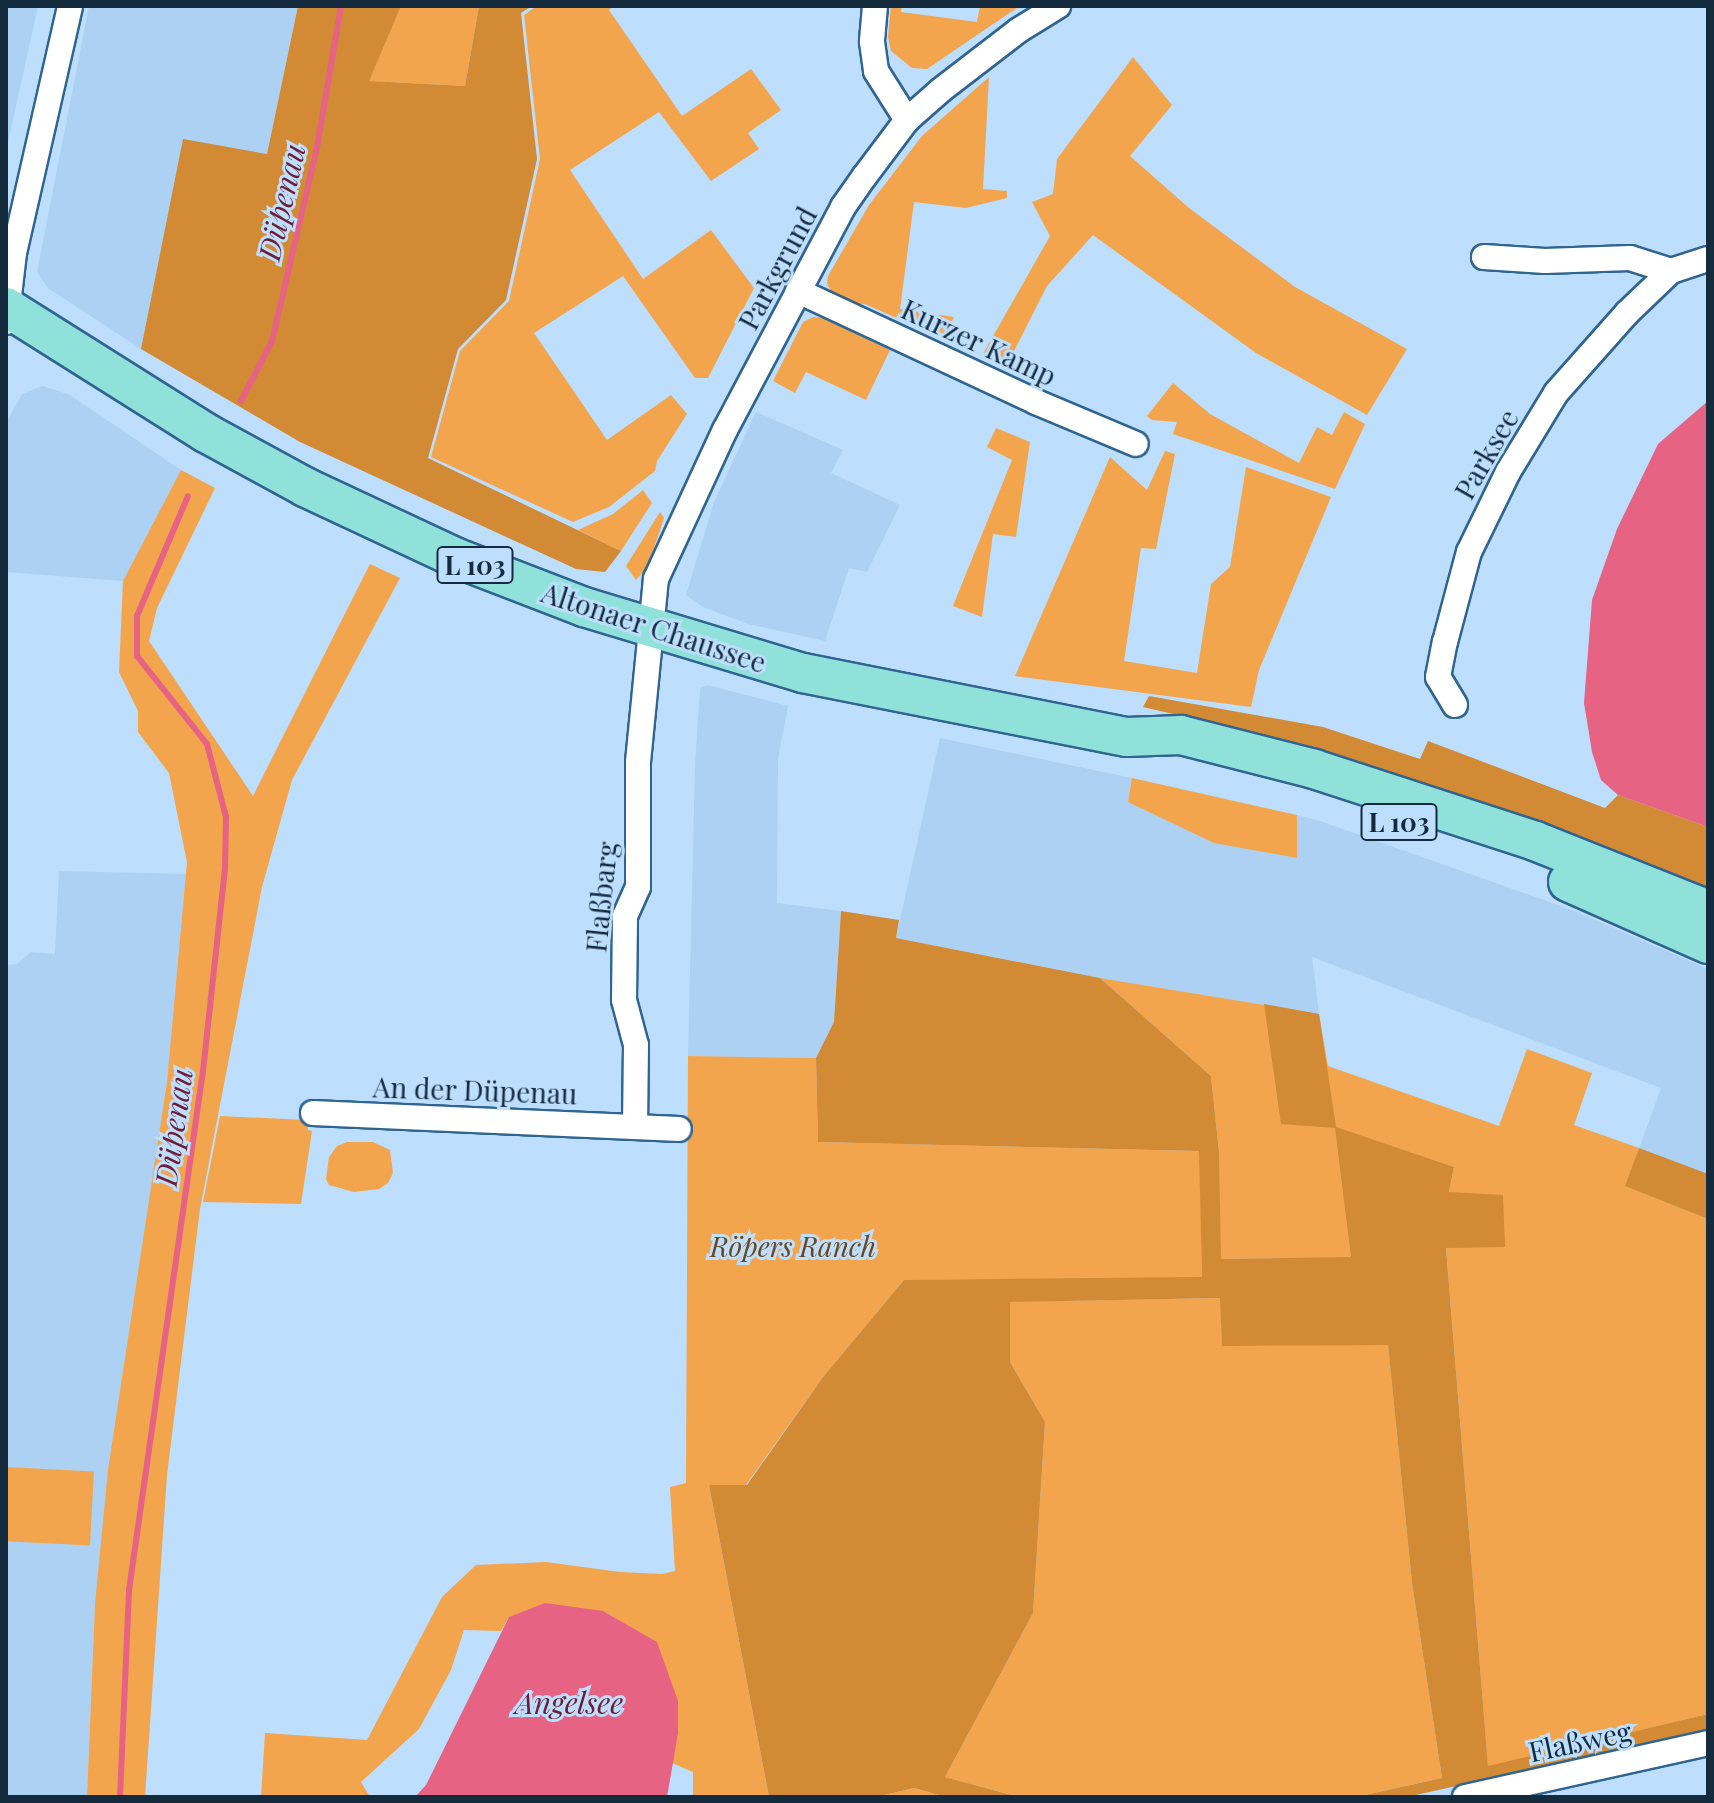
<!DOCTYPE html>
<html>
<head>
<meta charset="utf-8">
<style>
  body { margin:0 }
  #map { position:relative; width:1714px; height:1803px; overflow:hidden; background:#bddefd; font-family:"Playfair Display",serif }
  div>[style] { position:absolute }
  .built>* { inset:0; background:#add1f3 }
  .green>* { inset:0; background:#f2a54c; transform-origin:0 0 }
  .forest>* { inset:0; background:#d28a34 }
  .water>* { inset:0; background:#e66384 }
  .stream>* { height:6px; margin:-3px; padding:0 3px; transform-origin:3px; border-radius:3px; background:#e66384 }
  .roads { filter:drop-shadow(2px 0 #306491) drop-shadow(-2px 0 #306491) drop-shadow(0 2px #306491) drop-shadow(0 -2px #306491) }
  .street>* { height:24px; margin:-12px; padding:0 12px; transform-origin:12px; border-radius:12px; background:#fff }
  .primary>* { height:38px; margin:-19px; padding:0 19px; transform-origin:19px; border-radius:19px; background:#90e1da }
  span { translate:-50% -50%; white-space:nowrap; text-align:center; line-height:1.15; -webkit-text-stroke:6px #bddefd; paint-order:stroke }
  .shield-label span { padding:2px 6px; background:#bddefd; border:2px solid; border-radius:6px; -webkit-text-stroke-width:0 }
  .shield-label { font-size:26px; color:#142a3d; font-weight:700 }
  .street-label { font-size:28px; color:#142a3d }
  .park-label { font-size:28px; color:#6d471c; font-style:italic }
  .water-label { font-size:30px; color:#6f1d35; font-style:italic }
  .frame { position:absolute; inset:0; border:8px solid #142a3d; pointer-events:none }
</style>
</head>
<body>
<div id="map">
  <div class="built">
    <i style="clip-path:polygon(6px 6px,38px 6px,6px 152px)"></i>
    <i style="clip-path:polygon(89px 6px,298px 6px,267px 154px,183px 140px,141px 349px,48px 288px,37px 272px)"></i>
    <i style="clip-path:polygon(43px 386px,70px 395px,181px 470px,123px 581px,6px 572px,6px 423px,22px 394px)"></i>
    <i style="clip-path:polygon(756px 412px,843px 450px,831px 473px,900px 505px,867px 572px,849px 568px,825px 641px,748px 624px,703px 607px,686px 595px,714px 502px)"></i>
    <i style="clip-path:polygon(708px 685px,788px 706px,778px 759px,777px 903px,841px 911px,834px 1022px,816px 1058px,688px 1056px,695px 765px,700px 688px)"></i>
    <i style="clip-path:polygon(940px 738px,1132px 778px,1128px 802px,1297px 857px,1297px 815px,1320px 821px,1572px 910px,1708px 969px,1708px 1198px,1631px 1171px,1661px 1088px,1312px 957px,1319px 1014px,1100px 978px,896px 938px)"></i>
    <i style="clip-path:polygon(59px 871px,186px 874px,167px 1082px,95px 1604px,87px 1797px,6px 1797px,6px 965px,17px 964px,31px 952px,55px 954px)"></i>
  </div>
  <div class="green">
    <i style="clip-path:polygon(401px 6px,479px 6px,465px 86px,368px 81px)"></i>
    <i style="clip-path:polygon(537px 6px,613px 6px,609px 10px,682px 116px,751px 69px,781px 110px,748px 133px,759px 149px,711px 181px,659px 112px,570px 170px,643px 279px,711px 230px,754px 288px,708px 378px,695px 378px,623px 276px,534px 333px,607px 440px,671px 395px,687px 414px,657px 461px,655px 471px,609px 507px,573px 522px,431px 457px,460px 351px,509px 301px,540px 159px,524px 15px)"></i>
    <i style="clip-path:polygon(891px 6px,902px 6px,901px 12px,977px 22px,980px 6px,1020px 6px,927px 69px,912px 68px,891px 51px,888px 37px)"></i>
    <i style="clip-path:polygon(1133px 57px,1172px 105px,1130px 156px,1189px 208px,1295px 287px,1407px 349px,1367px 415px,1256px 353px,1093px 235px,1047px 286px,1011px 357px,1002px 362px,983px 354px,1050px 236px,1032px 202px,1053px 194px,1057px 159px)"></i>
    <i style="clip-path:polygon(989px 77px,983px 189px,1007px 191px,1007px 198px,966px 208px,914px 202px,900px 309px,954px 317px,944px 339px,865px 304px,852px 305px,834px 296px,827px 284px,828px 276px,869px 205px,922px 136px)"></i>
    <i style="clip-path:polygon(813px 317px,823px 318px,890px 350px,866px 400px,806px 372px,795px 393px,773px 381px,803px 322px)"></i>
    <i style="clip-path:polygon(1173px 383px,1210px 414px,1299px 463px,1317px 427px,1332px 435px,1344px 412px,1365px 424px,1335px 489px,1173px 434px,1177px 422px,1152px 420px,1147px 416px)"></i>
    <i style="clip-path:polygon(996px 428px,1030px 442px,1016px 537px,993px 534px,982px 617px,953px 606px,1012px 460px,987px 447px)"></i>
    <i style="clip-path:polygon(1165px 451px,1175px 454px,1156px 549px,1141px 548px,1124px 661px,1197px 673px,1211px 584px,1230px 567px,1246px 467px,1331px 497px,1259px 670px,1251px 707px,1015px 676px,1110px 457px,1147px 490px)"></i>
    <i style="clip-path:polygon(181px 470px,215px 488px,157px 608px,149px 641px,253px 796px,370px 564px,400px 578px,292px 780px,262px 887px,200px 1209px,167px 1475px,145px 1797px,87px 1797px,95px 1604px,108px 1470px,167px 1082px,187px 862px,169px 773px,138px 732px,138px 711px,119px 672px,123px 581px)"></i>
    <i style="clip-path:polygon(643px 490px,652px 503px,621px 551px,578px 530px,613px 514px)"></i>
    <i style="clip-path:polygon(660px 512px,664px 518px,648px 566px,636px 580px,626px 566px)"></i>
    <i style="clip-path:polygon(1132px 778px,1297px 815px,1297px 858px,1214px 843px,1128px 802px)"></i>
    <i style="clip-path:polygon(1100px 978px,1319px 1014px,1328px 1066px,1499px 1126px,1527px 1049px,1592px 1073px,1574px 1125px,1639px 1148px,1626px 1186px,1708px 1219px,1708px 1714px,1488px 1767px,1446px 1247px,1449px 1192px,1454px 1167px,1336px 1128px,1352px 1258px,1220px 1259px,1219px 1152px,1211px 1076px)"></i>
    <i style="clip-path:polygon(688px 1056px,816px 1058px,818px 1142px,1200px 1151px,1202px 1278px,904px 1280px,823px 1377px,746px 1485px,709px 1485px,769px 1797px,693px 1797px,693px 1772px,672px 1763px,678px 1734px,656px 1642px,603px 1611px,509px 1617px,501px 1631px,464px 1630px,451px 1670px,419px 1729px,361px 1782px,370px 1797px,261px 1797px,265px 1733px,367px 1740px,442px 1597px,476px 1565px,546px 1562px,620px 1572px,662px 1574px,675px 1571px,670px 1487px,686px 1483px)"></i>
    <i style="clip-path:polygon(220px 1116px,308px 1120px,308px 1130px,312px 1131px,301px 1204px,203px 1202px)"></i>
    <i style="clip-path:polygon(347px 1142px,373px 1142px,390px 1150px,393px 1173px,388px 1183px,379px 1189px,354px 1192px,329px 1185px,326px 1179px,329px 1157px,337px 1146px)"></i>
    <i style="clip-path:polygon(1221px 1298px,1222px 1346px,1388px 1344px,1412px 1583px,1442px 1778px,1356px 1797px,1019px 1797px,945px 1777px,1033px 1613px,1045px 1422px,1010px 1362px,1009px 1302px)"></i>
    <i style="left:6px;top:1467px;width:88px;height:74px;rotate:3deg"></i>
    <i style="clip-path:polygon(914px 1788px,946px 1797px,876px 1797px)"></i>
  </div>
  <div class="forest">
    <i style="clip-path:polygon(298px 6px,401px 6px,369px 81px,465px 86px,479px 6px,532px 6px,521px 13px,537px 159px,506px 300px,458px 349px,428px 458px,621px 551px,605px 572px,576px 569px,300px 442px,141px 349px,183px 139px,267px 154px)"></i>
    <i style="clip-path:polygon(1149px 696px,1323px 727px,1420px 759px,1428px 741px,1605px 808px,1618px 795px,1708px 827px,1708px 893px,1315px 747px,1143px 707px)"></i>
    <i style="clip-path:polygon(841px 911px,899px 920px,896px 938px,1100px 978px,1211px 1076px,1219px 1152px,1221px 1259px,1351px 1257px,1335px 1128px,1281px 1124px,1264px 1004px,1319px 1014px,1336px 1127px,1454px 1167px,1449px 1192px,1503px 1195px,1505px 1247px,1446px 1248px,1488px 1766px,1708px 1714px,1708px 1730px,1407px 1797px,1356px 1797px,1442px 1778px,1412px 1583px,1388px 1345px,1222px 1346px,1220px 1298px,1010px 1302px,1010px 1362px,1045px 1422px,1033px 1613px,945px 1777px,1019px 1797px,946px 1797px,914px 1788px,876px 1797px,769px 1797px,709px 1485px,747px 1485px,823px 1377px,904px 1280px,1202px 1277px,1199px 1151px,818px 1142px,816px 1058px,834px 1022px)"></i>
    <i style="clip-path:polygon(1639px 1148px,1708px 1174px,1708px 1219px,1625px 1186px)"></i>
  </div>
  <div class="water">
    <i style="clip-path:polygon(1708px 401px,1708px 827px,1618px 795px,1601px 780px,1592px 752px,1584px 703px,1592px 600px,1617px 529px,1658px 444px)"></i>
    <i style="clip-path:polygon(545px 1603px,603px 1611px,657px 1642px,678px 1701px,678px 1734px,667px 1797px,415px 1797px,426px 1785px,509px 1617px)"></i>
  </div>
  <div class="stream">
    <i style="left:241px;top:401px;width:68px;rotate:-62.7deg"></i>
    <i style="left:272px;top:341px;width:199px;rotate:-76.9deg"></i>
    <i style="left:317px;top:147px;width:143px;rotate:-80.3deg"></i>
    <i style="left:120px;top:1797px;width:207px;rotate:-87.5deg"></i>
    <i style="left:129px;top:1590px;width:524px;rotate:-81.89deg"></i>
    <i style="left:203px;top:1071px;width:203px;rotate:-83.8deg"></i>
    <i style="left:225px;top:869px;width:52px;rotate:-88.9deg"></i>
    <i style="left:226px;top:817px;width:75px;rotate:-104.6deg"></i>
    <i style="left:207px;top:744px;width:112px;rotate:-128.5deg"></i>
    <i style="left:137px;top:656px;width:40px;rotate:-90deg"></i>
    <i style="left:137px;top:616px;width:130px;rotate:-67deg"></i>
  </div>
  <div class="roads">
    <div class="street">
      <i style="left:875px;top:6px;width:36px;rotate:95deg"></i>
      <i style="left:872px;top:42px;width:29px;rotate:82deg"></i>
      <i style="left:876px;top:71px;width:58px;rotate:57.7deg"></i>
      <i style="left:1484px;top:257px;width:61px;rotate:3.8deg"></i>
      <i style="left:1545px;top:261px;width:85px;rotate:-2deg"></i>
      <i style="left:1630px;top:258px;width:43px;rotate:17.6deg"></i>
      <i style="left:798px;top:291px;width:263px;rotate:25deg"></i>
      <i style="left:1036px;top:402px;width:108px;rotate:22.8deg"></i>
      <i style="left:6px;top:322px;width:69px;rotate:-83.4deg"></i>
      <i style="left:14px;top:253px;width:253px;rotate:-77.2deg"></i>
      <i style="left:1455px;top:705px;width:33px;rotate:-121deg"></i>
      <i style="left:1438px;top:677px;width:36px;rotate:-79deg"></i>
      <i style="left:1445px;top:642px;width:93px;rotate:-75.1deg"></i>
      <i style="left:1469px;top:552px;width:89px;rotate:-64deg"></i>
      <i style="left:1508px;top:472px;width:92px;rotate:-58.7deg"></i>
      <i style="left:1556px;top:393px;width:107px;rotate:-48.4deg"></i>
      <i style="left:1627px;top:313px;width:61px;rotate:-43.7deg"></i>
      <i style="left:1671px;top:271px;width:39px;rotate:-18deg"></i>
      <i style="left:313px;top:1113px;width:366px;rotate:2.5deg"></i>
      <i style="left:635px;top:1127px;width:82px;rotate:-89.3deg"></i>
      <i style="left:636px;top:1045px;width:47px;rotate:-104.9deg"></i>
      <i style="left:624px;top:1000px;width:84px;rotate:-89.3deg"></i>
      <i style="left:625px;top:916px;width:32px;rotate:-66deg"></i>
      <i style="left:638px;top:887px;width:125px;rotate:-90deg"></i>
      <i style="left:638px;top:762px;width:184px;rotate:-84.4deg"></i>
      <i style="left:656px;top:579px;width:164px;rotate:-65.2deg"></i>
      <i style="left:725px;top:430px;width:252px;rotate:-62.1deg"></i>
      <i style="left:843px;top:207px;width:37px;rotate:-55deg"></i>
      <i style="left:864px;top:177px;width:71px;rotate:-53deg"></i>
      <i style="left:907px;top:120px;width:45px;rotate:-41.4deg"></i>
      <i style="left:941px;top:90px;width:98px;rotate:-37.6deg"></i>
      <i style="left:1019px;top:30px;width:46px;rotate:-31.6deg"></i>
      <i style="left:1465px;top:1797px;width:249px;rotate:-12.5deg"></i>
    </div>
    <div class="primary">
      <i style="left:6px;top:307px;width:236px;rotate:32.2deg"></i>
      <i style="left:206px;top:433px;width:113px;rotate:28.6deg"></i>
      <i style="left:305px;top:487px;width:162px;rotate:25.1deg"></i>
      <i style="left:452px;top:556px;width:142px;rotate:21.1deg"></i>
      <i style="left:584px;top:607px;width:229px;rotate:16.8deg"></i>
      <i style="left:803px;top:673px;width:330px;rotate:11.2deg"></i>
      <i style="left:1127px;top:737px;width:54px;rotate:-2.1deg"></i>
      <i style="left:1181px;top:735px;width:137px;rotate:14.3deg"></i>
      <i style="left:1314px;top:769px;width:232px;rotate:18deg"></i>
      <i style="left:1535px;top:841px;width:186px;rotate:21.7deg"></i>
      <i style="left:1568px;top:882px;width:153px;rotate:23.9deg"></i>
    </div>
  </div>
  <div class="shield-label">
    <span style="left:475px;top:565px">L 103</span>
    <span style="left:1399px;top:822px">L 103</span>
  </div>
  <div class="street-label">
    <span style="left:777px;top:268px;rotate:-62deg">Parkgrund</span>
    <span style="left:979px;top:342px;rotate:25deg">Kurzer Kamp</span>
    <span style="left:1486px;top:454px;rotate:-60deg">Parksee</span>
    <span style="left:654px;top:627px;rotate:18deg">Altonaer Chaussee</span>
    <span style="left:601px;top:897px;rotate:-84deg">Flaßbarg</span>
    <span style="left:475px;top:1090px;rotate:2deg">An der Düpenau</span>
    <span style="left:1580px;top:1741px;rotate:-12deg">Flaßweg</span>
  </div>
  <div class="park-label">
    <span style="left:793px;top:1246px">Röpers Ranch</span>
  </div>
  <div class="water-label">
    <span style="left:281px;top:202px;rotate:-77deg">Düpenau</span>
    <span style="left:173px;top:1127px;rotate:-82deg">Düpenau</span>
    <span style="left:569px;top:1702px">Angelsee</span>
  </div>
  <div class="frame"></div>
</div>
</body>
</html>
